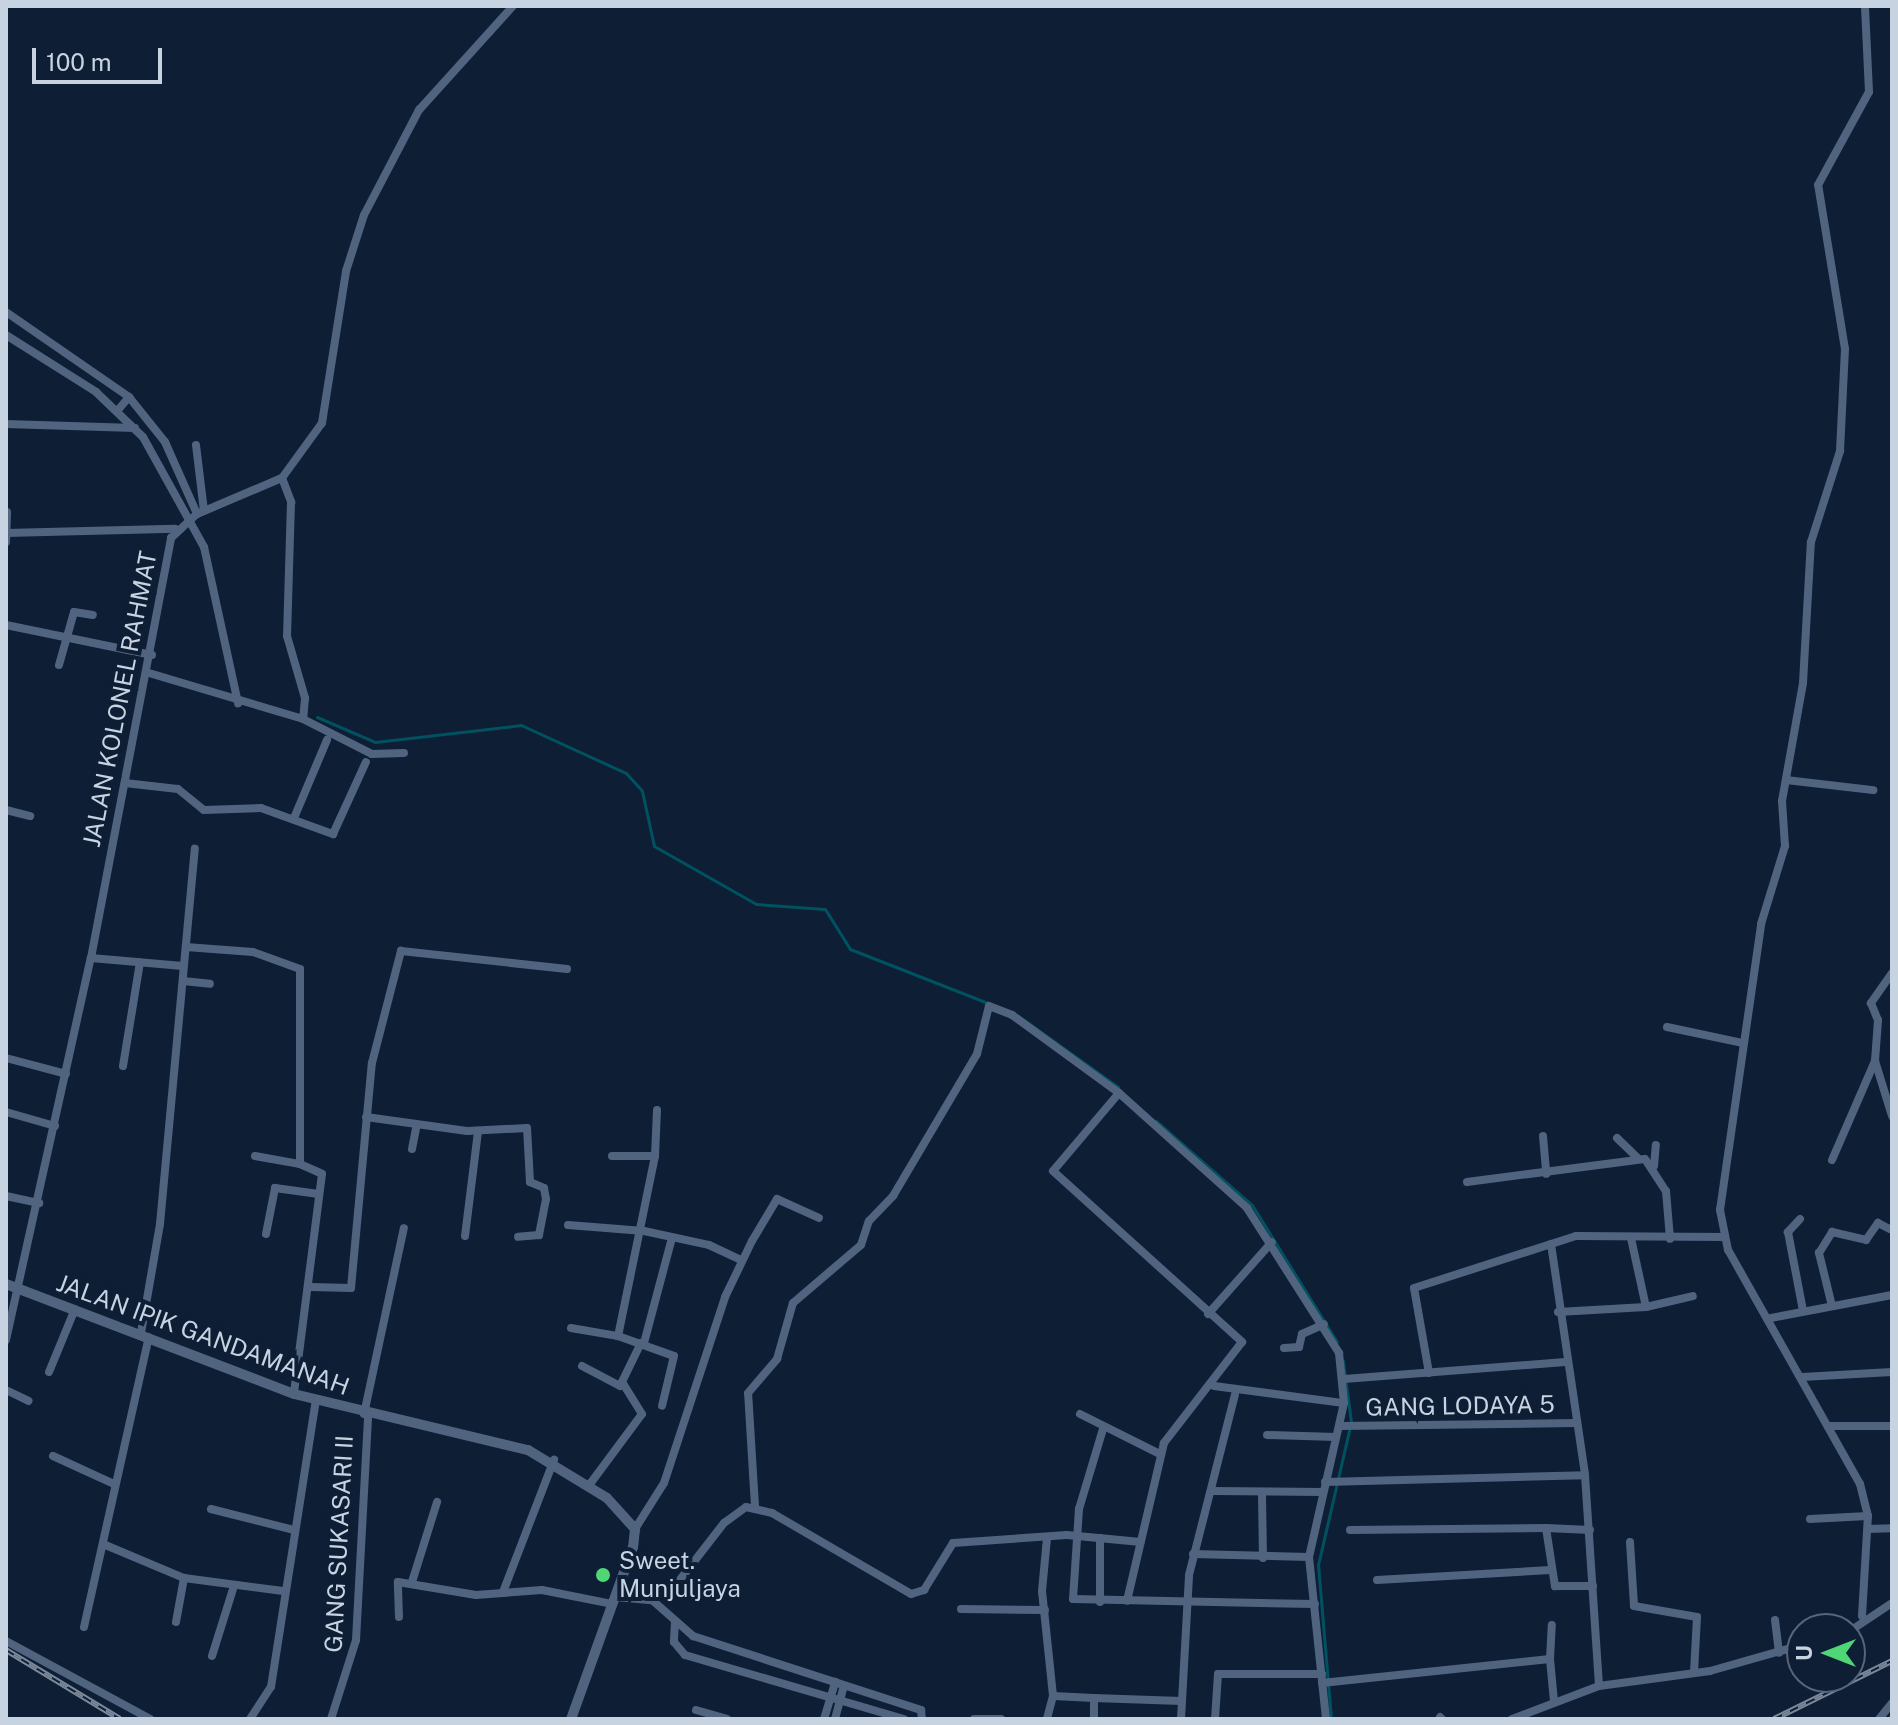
<!DOCTYPE html>
<html>
<head>
<meta charset="utf-8">
<style>
  body { margin:0 }
  #map { position:relative; width:1898px; height:1725px; overflow:hidden; background:#0e1e35; font-family:"Public Sans",sans-serif }
  div>[style] { position:absolute }
  .stream>* { height:3px; margin:-1.5px; padding:0 1.5px; transform-origin:1.5px; border-radius:1.5px; background:#005260 }
  .minor>* { height:8px; margin:-4px; padding:0 4px; transform-origin:4px; border-radius:4px; background:#51647f }
  .tertiary>* { height:10px; margin:-5px; padding:0 5px; transform-origin:5px; border-radius:5px; background:#51647f }
  .rail>* { height:6px; margin-top:-3px; transform-origin:0; background:repeating-linear-gradient(90deg,#0e1e35 0 9px,#7c899b 0 18px); box-sizing:border-box; border-block:2px solid #7c899b }
  .dots>* { width:22px; height:22px; translate:-50% -50%; box-sizing:border-box; border:4px solid #0e1e35; border-radius:50% }
  span { translate:-50% -50%; white-space:nowrap; text-align:center; line-height:1.15; -webkit-text-stroke:8px #0e1e35; paint-order:stroke }
  .street-label { font-size:24px; color:#c8d3e2 }
  .poi-label { font-size:24px; color:#c8d3e2 }
  .left { translate:0 -50%; text-align:left }
  .frame { position:absolute; inset:0; border:8px solid #c8d3e2; pointer-events:none }
  .north { position:absolute; left:1786px; top:1613px; width:80px; height:80px; box-sizing:border-box; background:#0e1e35; border:2px solid #58667a; border-radius:50%; rotate:270deg; font-size:22px; font-weight:700; line-height:32px; text-align:center; color:#c8d3e2 }
  .north::after { content:''; display:block; margin:auto; width:28px; height:36px; background:#4fd675; clip-path:polygon(50% 0,100% 100%,50% 72%,0 100%) }
  .scale { position:absolute; left:32px; top:48px; width:130px; height:36px; box-sizing:border-box; border:4px solid #c8d3e2; border-top:0; padding-left:10px; font-size:24px; line-height:28px; white-space:nowrap; color:#c8d3e2; -webkit-text-stroke:6px #0e1e35; paint-order:stroke }
</style>
</head>
<body>
<div id="map">
  <div class="stream">
    <i style="left:317px;top:717px;width:63px;rotate:23.3deg"></i>
    <i style="left:375px;top:742px;width:147px;rotate:-6.6deg"></i>
    <i style="left:521px;top:725px;width:115px;rotate:24.6deg"></i>
    <i style="left:626px;top:773px;width:24px;rotate:48deg"></i>
    <i style="left:642px;top:791px;width:56px;rotate:77.7deg"></i>
    <i style="left:654px;top:846px;width:117px;rotate:29.6deg"></i>
    <i style="left:756px;top:904px;width:69px;rotate:4.1deg"></i>
    <i style="left:825px;top:909px;width:47px;rotate:58deg"></i>
    <i style="left:850px;top:949px;width:148px;rotate:21.4deg"></i>
    <i style="left:1017px;top:1015px;width:124px;rotate:35.5deg"></i>
    <i style="left:1156px;top:1121px;width:128px;rotate:41.2deg"></i>
    <i style="left:1252px;top:1205px;width:161px;rotate:58.2deg"></i>
    <i style="left:1331px;top:1719px;width:155px;rotate:-94.8deg"></i>
    <i style="left:1318px;top:1565px;width:147px;rotate:-77deg"></i>
    <i style="left:1351px;top:1422px;width:62px;rotate:-97.5deg"></i>
    <i style="left:1888px;top:1719px;width:6px;rotate:-51deg"></i>
  </div>
  <div class="minor">
    <i style="left:6px;top:312px;width:150px;rotate:34.6deg"></i>
    <i style="left:129px;top:397px;width:17px;rotate:130deg"></i>
    <i style="left:6px;top:335px;width:107px;rotate:32.3deg"></i>
    <i style="left:96px;top:392px;width:65px;rotate:43.8deg"></i>
    <i style="left:143px;top:437px;width:126px;rotate:61deg"></i>
    <i style="left:204px;top:547px;width:160px;rotate:77.7deg"></i>
    <i style="left:129px;top:397px;width:58px;rotate:51.3deg"></i>
    <i style="left:165px;top:442px;width:79px;rotate:66deg"></i>
    <i style="left:6px;top:424px;width:129px;rotate:1.8deg"></i>
    <i style="left:196px;top:445px;width:66px;rotate:83.1deg"></i>
    <i style="left:282px;top:478px;width:26px;rotate:69deg"></i>
    <i style="left:291px;top:502px;width:134px;rotate:91.7deg"></i>
    <i style="left:287px;top:636px;width:65px;rotate:73.8deg"></i>
    <i style="left:305px;top:698px;width:21px;rotate:95deg"></i>
    <i style="left:6px;top:533px;width:169px;rotate:-1.4deg"></i>
    <i style="left:6px;top:542px;width:30px;rotate:-88deg"></i>
    <i style="left:6px;top:625px;width:149px;rotate:11.6deg"></i>
    <i style="left:59px;top:665px;width:55px;rotate:-74.2deg"></i>
    <i style="left:74px;top:612px;width:19px;rotate:9deg"></i>
    <i style="left:149px;top:673px;width:161px;rotate:16.6deg"></i>
    <i style="left:303px;top:719px;width:77px;rotate:26.9deg"></i>
    <i style="left:372px;top:754px;width:32px;rotate:-2deg"></i>
    <i style="left:1786px;top:780px;width:88px;rotate:6.6deg"></i>
    <i style="left:125px;top:783px;width:53px;rotate:6.5deg"></i>
    <i style="left:178px;top:789px;width:33px;rotate:39deg"></i>
    <i style="left:204px;top:810px;width:57px;rotate:-2deg"></i>
    <i style="left:261px;top:808px;width:77px;rotate:19.9deg"></i>
    <i style="left:333px;top:834px;width:79px;rotate:-65.4deg"></i>
    <i style="left:6px;top:810px;width:25px;rotate:14deg"></i>
    <i style="left:294px;top:818px;width:85px;rotate:-67.1deg"></i>
    <i style="left:186px;top:947px;width:67px;rotate:4.3deg"></i>
    <i style="left:253px;top:952px;width:50px;rotate:19.9deg"></i>
    <i style="left:300px;top:969px;width:195px;rotate:90deg"></i>
    <i style="left:300px;top:1164px;width:24px;rotate:24deg"></i>
    <i style="left:322px;top:1174px;width:222px;rotate:97.3deg"></i>
    <i style="left:91px;top:958px;width:92px;rotate:5deg"></i>
    <i style="left:1892px;top:973px;width:37px;rotate:125deg"></i>
    <i style="left:1871px;top:1003px;width:18px;rotate:68deg"></i>
    <i style="left:1878px;top:1020px;width:41px;rotate:94.2deg"></i>
    <i style="left:1875px;top:1061px;width:58px;rotate:72.8deg"></i>
    <i style="left:183px;top:981px;width:27px;rotate:6deg"></i>
    <i style="left:1667px;top:1027px;width:78px;rotate:11.9deg"></i>
    <i style="left:6px;top:1058px;width:62px;rotate:14.9deg"></i>
    <i style="left:123px;top:1066px;width:105px;rotate:-80.7deg"></i>
    <i style="left:1119px;top:1093px;width:102px;rotate:130.2deg"></i>
    <i style="left:1053px;top:1171px;width:255px;rotate:42.1deg"></i>
    <i style="left:1242px;top:1342px;width:128px;rotate:127.7deg"></i>
    <i style="left:1164px;top:1443px;width:162px;rotate:103.2deg"></i>
    <i style="left:6px;top:1112px;width:51px;rotate:15.9deg"></i>
    <i style="left:366px;top:1117px;width:102px;rotate:7.9deg"></i>
    <i style="left:467px;top:1131px;width:60px;rotate:-2.9deg"></i>
    <i style="left:527px;top:1128px;width:54px;rotate:86.8deg"></i>
    <i style="left:530px;top:1182px;width:15px;rotate:23deg"></i>
    <i style="left:544px;top:1188px;width:11px;rotate:80deg"></i>
    <i style="left:546px;top:1199px;width:37px;rotate:101deg"></i>
    <i style="left:539px;top:1235px;width:21px;rotate:175deg"></i>
    <i style="left:1543px;top:1136px;width:38px;rotate:85deg"></i>
    <i style="left:1617px;top:1138px;width:30px;rotate:44deg"></i>
    <i style="left:412px;top:1149px;width:25px;rotate:-79deg"></i>
    <i style="left:255px;top:1156px;width:46px;rotate:10.1deg"></i>
    <i style="left:612px;top:1156px;width:43px"></i>
    <i style="left:655px;top:1156px;width:184px;rotate:101.6deg"></i>
    <i style="left:618px;top:1336px;width:59px;rotate:19.7deg"></i>
    <i style="left:674px;top:1356px;width:51px;rotate:103.5deg"></i>
    <i style="left:655px;top:1156px;width:46px;rotate:-87.5deg"></i>
    <i style="left:1832px;top:1160px;width:108px;rotate:-66.5deg"></i>
    <i style="left:1654px;top:1166px;width:21px;rotate:-85deg"></i>
    <i style="left:1467px;top:1182px;width:179px;rotate:-7.4deg"></i>
    <i style="left:1645px;top:1159px;width:38px;rotate:57deg"></i>
    <i style="left:1666px;top:1191px;width:48px;rotate:85.2deg"></i>
    <i style="left:6px;top:1196px;width:34px;rotate:12deg"></i>
    <i style="left:1800px;top:1219px;width:18px;rotate:133deg"></i>
    <i style="left:1788px;top:1232px;width:80px;rotate:79.2deg"></i>
    <i style="left:568px;top:1225px;width:76px;rotate:4.5deg"></i>
    <i style="left:644px;top:1231px;width:66px;rotate:12.2deg"></i>
    <i style="left:709px;top:1245px;width:35px;rotate:25deg"></i>
    <i style="left:266px;top:1234px;width:47px;rotate:-78.9deg"></i>
    <i style="left:275px;top:1188px;width:44px;rotate:7.8deg"></i>
    <i style="left:465px;top:1236px;width:106px;rotate:-82.9deg"></i>
    <i style="left:1551px;top:1244px;width:233px;rotate:81.6deg"></i>
    <i style="left:1585px;top:1475px;width:211px;rotate:86.2deg"></i>
    <i style="left:311px;top:1287px;width:40px;rotate:1.4deg"></i>
    <i style="left:351px;top:1288px;width:226px;rotate:-84.7deg"></i>
    <i style="left:372px;top:1063px;width:116px;rotate:-75.5deg"></i>
    <i style="left:401px;top:951px;width:167px;rotate:6.2deg"></i>
    <i style="left:1832px;top:1306px;width:55px;rotate:-103.8deg"></i>
    <i style="left:1819px;top:1253px;width:25px;rotate:-58deg"></i>
    <i style="left:1832px;top:1232px;width:35px;rotate:13deg"></i>
    <i style="left:1866px;top:1240px;width:21px;rotate:-55deg"></i>
    <i style="left:1878px;top:1223px;width:16px;rotate:27deg"></i>
    <i style="left:1646px;top:1307px;width:48px;rotate:-13.2deg"></i>
    <i style="left:1558px;top:1312px;width:88px;rotate:-3.3deg"></i>
    <i style="left:1646px;top:1307px;width:71px;rotate:-102.3deg"></i>
    <i style="left:1208px;top:1314px;width:96px;rotate:-48.4deg"></i>
    <i style="left:1771px;top:1318px;width:123px;rotate:-10.8deg"></i>
    <i style="left:571px;top:1328px;width:48px;rotate:9.7deg"></i>
    <i style="left:141px;top:1333px;width:111px;rotate:-80.1deg"></i>
    <i style="left:160px;top:1224px;width:377px;rotate:-84.7deg"></i>
    <i style="left:6px;top:1340px;width:391px;rotate:-77.5deg"></i>
    <i style="left:91px;top:958px;width:428px;rotate:-79.2deg"></i>
    <i style="left:171px;top:538px;width:35px;rotate:-43deg"></i>
    <i style="left:197px;top:514px;width:92px;rotate:-23deg"></i>
    <i style="left:282px;top:478px;width:68px;rotate:-54deg"></i>
    <i style="left:322px;top:423px;width:154px;rotate:-81deg"></i>
    <i style="left:346px;top:271px;width:59px;rotate:-72.2deg"></i>
    <i style="left:364px;top:215px;width:119px;rotate:-62.4deg"></i>
    <i style="left:419px;top:110px;width:140px;rotate:-47.9deg"></i>
    <i style="left:644px;top:1343px;width:109px;rotate:-75.1deg"></i>
    <i style="left:1284px;top:1348px;width:15px;rotate:-4deg"></i>
    <i style="left:1299px;top:1347px;width:13px;rotate:-77deg"></i>
    <i style="left:1302px;top:1334px;width:24px;rotate:-24deg"></i>
    <i style="left:582px;top:1366px;width:43px;rotate:27.8deg"></i>
    <i style="left:620px;top:1386px;width:48px;rotate:-64deg"></i>
    <i style="left:49px;top:1372px;width:68px;rotate:-67.6deg"></i>
    <i style="left:1429px;top:1373px;width:86px;rotate:-100deg"></i>
    <i style="left:1414px;top:1288px;width:170px;rotate:-17.8deg"></i>
    <i style="left:1576px;top:1236px;width:148px;rotate:0.4deg"></i>
    <i style="left:1802px;top:1377px;width:90px;rotate:-3.2deg"></i>
    <i style="left:1344px;top:1379px;width:222px;rotate:-4.4deg"></i>
    <i style="left:1214px;top:1386px;width:131px;rotate:7.5deg"></i>
    <i style="left:6px;top:1390px;width:25px;rotate:26deg"></i>
    <i style="left:364px;top:1414px;width:190px;rotate:-77.9deg"></i>
    <i style="left:1080px;top:1414px;width:89px;rotate:26.6deg"></i>
    <i style="left:1340px;top:1426px;width:236px;rotate:-0.7deg"></i>
    <i style="left:1830px;top:1426px;width:62px"></i>
    <i style="left:1103px;top:1429px;width:84px;rotate:106.7deg"></i>
    <i style="left:1079px;top:1509px;width:90px;rotate:93.8deg"></i>
    <i style="left:1073px;top:1599px;width:242px;rotate:1.2deg"></i>
    <i style="left:1267px;top:1435px;width:69px;rotate:1.7deg"></i>
    <i style="left:53px;top:1456px;width:65px;rotate:24.6deg"></i>
    <i style="left:1325px;top:1482px;width:260px;rotate:-1.5deg"></i>
    <i style="left:590px;top:1484px;width:87px;rotate:-53.4deg"></i>
    <i style="left:642px;top:1414px;width:36px;rotate:-122deg"></i>
    <i style="left:1213px;top:1491px;width:109px;rotate:0.5deg"></i>
    <i style="left:1262px;top:1495px;width:63px;rotate:89.1deg"></i>
    <i style="left:755px;top:1506px;width:113px;rotate:-93.5deg"></i>
    <i style="left:748px;top:1393px;width:45px;rotate:-49.5deg"></i>
    <i style="left:777px;top:1359px;width:58px;rotate:-74.1deg"></i>
    <i style="left:793px;top:1303px;width:89px;rotate:-40.5deg"></i>
    <i style="left:861px;top:1245px;width:25px;rotate:-72deg"></i>
    <i style="left:869px;top:1221px;width:35px;rotate:-46deg"></i>
    <i style="left:893px;top:1196px;width:165px;rotate:-59.4deg"></i>
    <i style="left:977px;top:1054px;width:49px;rotate:-76deg"></i>
    <i style="left:989px;top:1006px;width:25px;rotate:21deg"></i>
    <i style="left:1012px;top:1015px;width:132px;rotate:36.1deg"></i>
    <i style="left:1119px;top:1093px;width:172px;rotate:41.9deg"></i>
    <i style="left:1247px;top:1208px;width:172px;rotate:57.6deg"></i>
    <i style="left:1339px;top:1353px;width:50px;rotate:84.3deg"></i>
    <i style="left:1344px;top:1403px;width:158px;rotate:102.8deg"></i>
    <i style="left:1309px;top:1557px;width:163px;rotate:84deg"></i>
    <i style="left:211px;top:1509px;width:86px;rotate:14.2deg"></i>
    <i style="left:1810px;top:1519px;width:58px;rotate:-3deg"></i>
    <i style="left:1546px;top:1528px;width:44px;rotate:2.6deg"></i>
    <i style="left:635px;top:1529px;width:54px;rotate:-57.8deg"></i>
    <i style="left:664px;top:1483px;width:196px;rotate:-71.8deg"></i>
    <i style="left:725px;top:1297px;width:62px;rotate:-64.3deg"></i>
    <i style="left:752px;top:1241px;width:49px;rotate:-59.2deg"></i>
    <i style="left:777px;top:1199px;width:46px;rotate:24.3deg"></i>
    <i style="left:1868px;top:1529px;width:24px;rotate:-2deg"></i>
    <i style="left:1350px;top:1530px;width:196px;rotate:-0.6deg"></i>
    <i style="left:1546px;top:1528px;width:59px;rotate:81.2deg"></i>
    <i style="left:1555px;top:1586px;width:38px"></i>
    <i style="left:1047px;top:1538px;width:53px;rotate:95.4deg"></i>
    <i style="left:1042px;top:1591px;width:106px;rotate:84deg"></i>
    <i style="left:1053px;top:1696px;width:24px;rotate:105deg"></i>
    <i style="left:1100px;top:1538px;width:64px;rotate:90deg"></i>
    <i style="left:1630px;top:1542px;width:64px;rotate:86.4deg"></i>
    <i style="left:1634px;top:1606px;width:64px;rotate:9.9deg"></i>
    <i style="left:1697px;top:1617px;width:55px;rotate:93.1deg"></i>
    <i style="left:103px;top:1544px;width:88px;rotate:22.8deg"></i>
    <i style="left:184px;top:1578px;width:100px;rotate:7.5deg"></i>
    <i style="left:1193px;top:1554px;width:116px;rotate:1.5deg"></i>
    <i style="left:1377px;top:1580px;width:174px;rotate:-3.3deg"></i>
    <i style="left:412px;top:1582px;width:84px;rotate:-72.6deg"></i>
    <i style="left:618px;top:1589px;width:54px;rotate:1.1deg"></i>
    <i style="left:672px;top:1590px;width:85px;rotate:-52.2deg"></i>
    <i style="left:724px;top:1523px;width:27px;rotate:-36deg"></i>
    <i style="left:746px;top:1507px;width:27px;rotate:13deg"></i>
    <i style="left:772px;top:1513px;width:161px;rotate:30.2deg"></i>
    <i style="left:911px;top:1594px;width:14px;rotate:-17deg"></i>
    <i style="left:924px;top:1590px;width:55px;rotate:-58.3deg"></i>
    <i style="left:953px;top:1543px;width:114px;rotate:-4deg"></i>
    <i style="left:1067px;top:1535px;width:74px;rotate:5.4deg"></i>
    <i style="left:503px;top:1592px;width:142px;rotate:-68.9deg"></i>
    <i style="left:615px;top:1597px;width:37px;rotate:5deg"></i>
    <i style="left:652px;top:1600px;width:55px;rotate:41.3deg"></i>
    <i style="left:693px;top:1636px;width:240px;rotate:18deg"></i>
    <i style="left:921px;top:1710px;width:9px;rotate:84deg"></i>
    <i style="left:961px;top:1609px;width:84px;rotate:0.7deg"></i>
    <i style="left:1862px;top:1616px;width:100px;rotate:-86.6deg"></i>
    <i style="left:1868px;top:1516px;width:33px;rotate:-104deg"></i>
    <i style="left:1860px;top:1484px;width:269px;rotate:-119.4deg"></i>
    <i style="left:1728px;top:1250px;width:41px;rotate:-101.3deg"></i>
    <i style="left:1720px;top:1210px;width:289px;rotate:-81.8deg"></i>
    <i style="left:1761px;top:924px;width:82px;rotate:-72.9deg"></i>
    <i style="left:1785px;top:846px;width:45px;rotate:-93.8deg"></i>
    <i style="left:1782px;top:801px;width:120px;rotate:-79.9deg"></i>
    <i style="left:1803px;top:683px;width:141px;rotate:-86.8deg"></i>
    <i style="left:1811px;top:542px;width:96px;rotate:-72.3deg"></i>
    <i style="left:1840px;top:451px;width:102px;rotate:-87.2deg"></i>
    <i style="left:1845px;top:349px;width:166px;rotate:-99.3deg"></i>
    <i style="left:1818px;top:185px;width:106px;rotate:-61.3deg"></i>
    <i style="left:1869px;top:92px;width:86px;rotate:-92.7deg"></i>
    <i style="left:399px;top:1617px;width:35px;rotate:-92deg"></i>
    <i style="left:398px;top:1582px;width:79px;rotate:9.5deg"></i>
    <i style="left:476px;top:1595px;width:66px;rotate:-4.3deg"></i>
    <i style="left:542px;top:1590px;width:71px;rotate:11.3deg"></i>
    <i style="left:1775px;top:1620px;width:33px;rotate:83deg"></i>
    <i style="left:675px;top:1621px;width:21px;rotate:93deg"></i>
    <i style="left:674px;top:1642px;width:17px;rotate:50deg"></i>
    <i style="left:685px;top:1655px;width:228px;rotate:16.3deg"></i>
    <i style="left:176px;top:1622px;width:45px;rotate:-79.7deg"></i>
    <i style="left:84px;top:1627px;width:297px;rotate:-77.4deg"></i>
    <i style="left:1850px;top:1631px;width:50px;rotate:-33.7deg"></i>
    <i style="left:6px;top:1641px;width:164px;rotate:28.4deg"></i>
    <i style="left:212px;top:1656px;width:70px;rotate:-72.6deg"></i>
    <i style="left:1550px;top:1659px;width:34px;rotate:-87deg"></i>
    <i style="left:1322px;top:1683px;width:229px;rotate:-6deg"></i>
    <i style="left:1550px;top:1659px;width:42px;rotate:84.6deg"></i>
    <i style="left:1053px;top:1696px;width:41px;rotate:2.8deg"></i>
    <i style="left:1094px;top:1698px;width:21px;rotate:90deg"></i>
    <i style="left:1094px;top:1698px;width:87px;rotate:2deg"></i>
    <i style="left:696px;top:1710px;width:32px;rotate:16deg"></i>
    <i style="left:1440px;top:1717px;width:3px;rotate:45deg"></i>
    <i style="left:250px;top:1719px;width:38px;rotate:-57deg"></i>
    <i style="left:271px;top:1687px;width:290px;rotate:-81.1deg"></i>
    <i style="left:331px;top:1719px;width:83px;rotate:-72.4deg"></i>
    <i style="left:356px;top:1640px;width:225px;rotate:-86.9deg"></i>
    <i style="left:824px;top:1719px;width:39px;rotate:-73deg"></i>
    <i style="left:835px;top:1719px;width:34px;rotate:-75deg"></i>
    <i style="left:974px;top:1719px;width:27px"></i>
    <i style="left:1181px;top:1719px;width:144px;rotate:-86.8deg"></i>
    <i style="left:1189px;top:1575px;width:186px;rotate:-75.7deg"></i>
    <i style="left:1215px;top:1719px;width:45px;rotate:-86.2deg"></i>
    <i style="left:1218px;top:1674px;width:104px"></i>
    <i style="left:1512px;top:1719px;width:93px;rotate:-20.8deg"></i>
    <i style="left:1599px;top:1686px;width:112px;rotate:-7.7deg"></i>
    <i style="left:1710px;top:1671px;width:96px;rotate:-15.8deg"></i>
    <i style="left:1879px;top:1719px;width:21px;rotate:-51deg"></i>
  </div>
  <div class="tertiary">
    <i style="left:6px;top:1284px;width:308px;rotate:20.9deg"></i>
    <i style="left:294px;top:1394px;width:241px;rotate:13.5deg"></i>
    <i style="left:528px;top:1450px;width:92px;rotate:31.3deg"></i>
    <i style="left:607px;top:1498px;width:42px;rotate:47.9deg"></i>
    <i style="left:635px;top:1529px;width:18px;rotate:96deg"></i>
    <i style="left:633px;top:1547px;width:183px;rotate:109.8deg"></i>
  </div>
  <div class="rail">
    <i style="left:6px;top:1650px;width:133px;rotate:31.2deg"></i>
    <i style="left:1774px;top:1719px;width:131px;rotate:-26.2deg"></i>
  </div>
  <div class="dots">
    <i style="left:603px;top:1575px;background:#4fd675"></i>
  </div>
  <div class="street-label">
    <span style="left:120px;top:699px;rotate:-79deg">JALAN KOLONEL RAHMAT</span>
    <span style="left:203px;top:1335px;rotate:20deg">JALAN IPIK GANDAMANAH</span>
    <span style="left:1460px;top:1406px;rotate:-1deg">GANG LODAYA 5</span>
    <span style="left:339px;top:1544px;rotate:-87deg">GANG SUKASARI II</span>
  </div>
  <div class="poi-label">
    <span class="left" style="left:619px;top:1575px">Sweet.<br>Munjuljaya</span>
  </div>
  <div class="frame"></div>
  <div class="north">U</div>
  <div class="scale">100 m</div>
</div>
</body>
</html>
